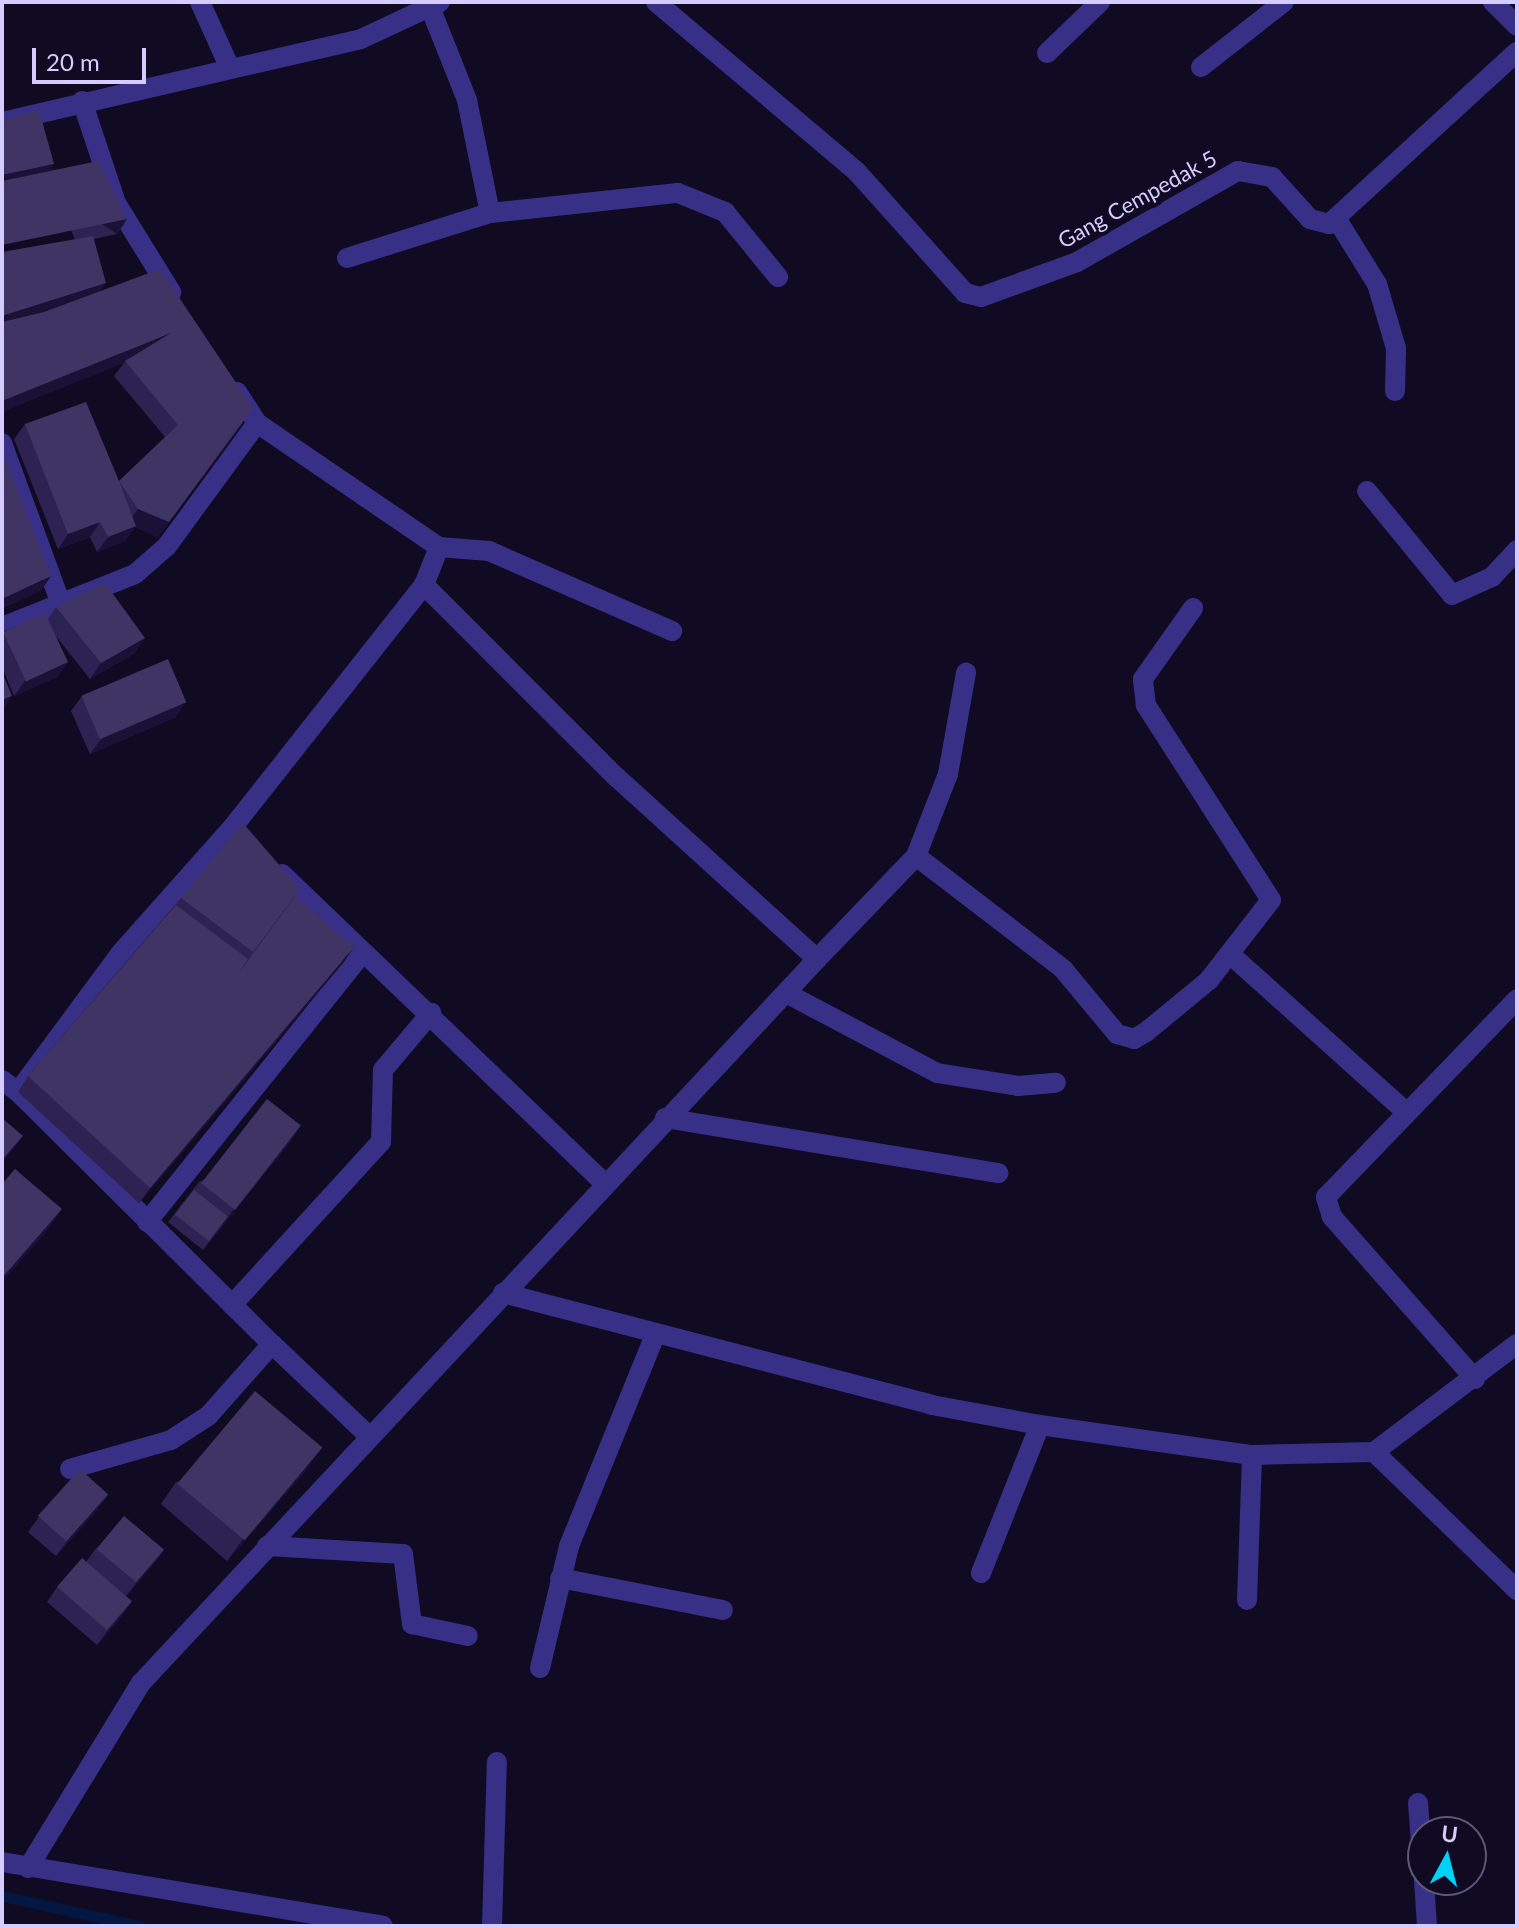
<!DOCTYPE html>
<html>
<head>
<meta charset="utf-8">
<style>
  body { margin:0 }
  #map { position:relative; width:1519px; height:1928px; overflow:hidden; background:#100b22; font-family:Lato,sans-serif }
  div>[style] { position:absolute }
  .stream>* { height:11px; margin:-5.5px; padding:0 5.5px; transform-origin:5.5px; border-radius:5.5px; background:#041742 }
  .minor>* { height:20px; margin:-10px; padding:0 10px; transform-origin:10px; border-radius:10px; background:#383087 }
  .wall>* { inset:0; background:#2e2252 }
  .shaded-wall>* { inset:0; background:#1a1137; transform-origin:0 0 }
  .building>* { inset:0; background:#403465; transform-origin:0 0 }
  span { translate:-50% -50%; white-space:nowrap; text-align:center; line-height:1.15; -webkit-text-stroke:8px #100b22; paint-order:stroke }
  .street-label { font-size:22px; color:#d5ccff }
  .frame { position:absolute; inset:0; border:4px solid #d5ccff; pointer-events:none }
  .north { position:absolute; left:1407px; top:1816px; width:80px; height:80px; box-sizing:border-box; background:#100b22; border:2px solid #5f587a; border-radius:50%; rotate:7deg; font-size:22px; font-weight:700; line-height:32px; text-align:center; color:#d5ccff }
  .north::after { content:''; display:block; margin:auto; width:28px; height:36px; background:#00d1f7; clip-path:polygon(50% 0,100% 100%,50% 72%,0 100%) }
  .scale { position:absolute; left:32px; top:48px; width:114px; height:36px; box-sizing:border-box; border:4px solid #d5ccff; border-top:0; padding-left:10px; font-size:24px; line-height:28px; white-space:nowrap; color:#d5ccff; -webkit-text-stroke:6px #100b22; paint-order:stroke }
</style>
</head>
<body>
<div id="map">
  <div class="stream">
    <i style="left:2px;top:1896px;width:141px;rotate:12.3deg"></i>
  </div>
  <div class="minor">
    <i style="left:200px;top:2px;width:72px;rotate:65.6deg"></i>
    <i style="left:656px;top:2px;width:263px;rotate:40.2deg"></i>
    <i style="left:857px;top:172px;width:162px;rotate:48.2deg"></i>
    <i style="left:965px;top:293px;width:16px;rotate:14deg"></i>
    <i style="left:981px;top:297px;width:102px;rotate:-20deg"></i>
    <i style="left:1077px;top:262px;width:185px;rotate:-29.5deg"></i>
    <i style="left:1238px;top:171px;width:35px;rotate:10deg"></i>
    <i style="left:1272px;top:177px;width:57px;rotate:47.9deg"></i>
    <i style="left:1310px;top:219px;width:20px;rotate:15deg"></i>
    <i style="left:1329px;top:224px;width:255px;rotate:-42.5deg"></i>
    <i style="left:1493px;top:2px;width:34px;rotate:45deg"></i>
    <i style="left:430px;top:7px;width:100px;rotate:68.3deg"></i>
    <i style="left:467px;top:100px;width:115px;rotate:78.5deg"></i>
    <i style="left:1047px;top:53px;width:74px;rotate:-43.9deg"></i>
    <i style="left:1201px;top:67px;width:105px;rotate:-38.1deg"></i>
    <i style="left:82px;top:101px;width:108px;rotate:71.6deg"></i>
    <i style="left:116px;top:203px;width:105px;rotate:58.3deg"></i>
    <i style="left:2px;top:122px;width:368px;rotate:-13deg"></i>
    <i style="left:361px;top:39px;width:87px;rotate:-25.1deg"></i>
    <i style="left:1336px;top:218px;width:78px;rotate:58.2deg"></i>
    <i style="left:1377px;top:284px;width:67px;rotate:73.5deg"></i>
    <i style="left:1396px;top:348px;width:43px;rotate:91.3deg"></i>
    <i style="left:347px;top:258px;width:150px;rotate:-17.5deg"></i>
    <i style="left:490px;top:213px;width:189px;rotate:-6.1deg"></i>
    <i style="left:678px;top:193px;width:51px;rotate:22deg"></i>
    <i style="left:725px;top:212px;width:84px;rotate:50.8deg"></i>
    <i style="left:237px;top:392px;width:37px;rotate:57deg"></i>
    <i style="left:257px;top:423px;width:220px;rotate:34.3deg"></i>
    <i style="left:439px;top:547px;width:50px;rotate:4.6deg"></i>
    <i style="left:489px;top:551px;width:200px;rotate:23.6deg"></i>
    <i style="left:2px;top:443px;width:166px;rotate:69.9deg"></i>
    <i style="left:1367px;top:491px;width:134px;rotate:50.7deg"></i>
    <i style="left:1452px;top:595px;width:44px;rotate:-24.2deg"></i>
    <i style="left:1492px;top:577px;width:37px;rotate:-47deg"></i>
    <i style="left:2px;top:627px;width:143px;rotate:-21.7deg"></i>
    <i style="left:135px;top:574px;width:43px;rotate:-41.2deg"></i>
    <i style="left:167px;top:546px;width:152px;rotate:-53.8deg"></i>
    <i style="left:916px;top:856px;width:88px;rotate:-68.7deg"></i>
    <i style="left:948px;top:774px;width:103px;rotate:-79.9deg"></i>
    <i style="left:282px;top:874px;width:446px;rotate:43.8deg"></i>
    <i style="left:1231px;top:955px;width:234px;rotate:41.9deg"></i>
    <i style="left:817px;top:959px;width:143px;rotate:-46.1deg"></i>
    <i style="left:916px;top:856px;width:185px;rotate:37.5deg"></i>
    <i style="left:1063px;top:969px;width:85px;rotate:50.3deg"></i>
    <i style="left:1117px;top:1034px;width:18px;rotate:16deg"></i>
    <i style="left:1134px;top:1039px;width:14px;rotate:-30deg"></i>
    <i style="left:1146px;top:1032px;width:82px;rotate:-39.5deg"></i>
    <i style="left:1209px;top:980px;width:101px;rotate:-52.2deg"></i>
    <i style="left:1271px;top:900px;width:232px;rotate:-122.7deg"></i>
    <i style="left:1146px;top:705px;width:26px;rotate:-97deg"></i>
    <i style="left:1143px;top:679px;width:87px;rotate:-54.8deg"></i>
    <i style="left:786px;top:993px;width:171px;rotate:27.9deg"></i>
    <i style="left:937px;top:1073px;width:82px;rotate:9.1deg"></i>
    <i style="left:1018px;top:1086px;width:38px;rotate:-5deg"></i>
    <i style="left:2px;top:1080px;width:20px;rotate:37deg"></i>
    <i style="left:18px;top:1092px;width:172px;rotate:-53.5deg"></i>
    <i style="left:120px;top:954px;width:169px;rotate:-48.4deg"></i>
    <i style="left:232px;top:828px;width:310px;rotate:-51.7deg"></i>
    <i style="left:424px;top:585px;width:41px;rotate:-68.5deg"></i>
    <i style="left:18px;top:1092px;width:358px;rotate:44.8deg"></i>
    <i style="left:272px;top:1344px;width:96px;rotate:131.6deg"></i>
    <i style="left:208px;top:1416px;width:44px;rotate:147deg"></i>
    <i style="left:171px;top:1440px;width:105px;rotate:164deg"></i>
    <i style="left:665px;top:1118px;width:338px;rotate:9.4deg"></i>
    <i style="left:147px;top:1222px;width:346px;rotate:-51.3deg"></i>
    <i style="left:503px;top:1293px;width:443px;rotate:14.6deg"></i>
    <i style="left:932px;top:1405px;width:110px;rotate:10.5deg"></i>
    <i style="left:1040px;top:1425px;width:214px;rotate:8.1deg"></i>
    <i style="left:1252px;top:1455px;width:122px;rotate:-1.4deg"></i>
    <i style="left:1374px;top:1452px;width:199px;rotate:44deg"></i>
    <i style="left:232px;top:1305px;width:221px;rotate:-47.6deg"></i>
    <i style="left:381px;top:1142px;width:72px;rotate:-88.4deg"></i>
    <i style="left:383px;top:1070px;width:75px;rotate:-49.9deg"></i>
    <i style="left:272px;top:1344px;width:134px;rotate:43.5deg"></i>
    <i style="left:1475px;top:1379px;width:216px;rotate:-131.4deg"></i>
    <i style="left:1332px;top:1217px;width:21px;rotate:-107deg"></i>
    <i style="left:1326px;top:1197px;width:275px;rotate:-46deg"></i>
    <i style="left:1374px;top:1452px;width:179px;rotate:-37.1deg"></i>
    <i style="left:267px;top:1546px;width:136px;rotate:3.4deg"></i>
    <i style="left:403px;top:1554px;width:71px;rotate:82.7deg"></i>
    <i style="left:412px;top:1624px;width:57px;rotate:12.1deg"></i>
    <i style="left:981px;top:1573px;width:159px;rotate:-68.3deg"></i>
    <i style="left:560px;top:1578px;width:166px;rotate:11.1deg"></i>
    <i style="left:1247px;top:1600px;width:145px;rotate:-88deg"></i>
    <i style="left:540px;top:1668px;width:125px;rotate:-76.6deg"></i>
    <i style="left:569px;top:1546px;width:228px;rotate:-67.8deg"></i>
    <i style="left:1418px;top:1803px;width:68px;rotate:85.8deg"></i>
    <i style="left:2px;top:1862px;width:386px;rotate:9.5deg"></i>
    <i style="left:28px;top:1868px;width:217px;rotate:-58.6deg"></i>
    <i style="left:141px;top:1683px;width:991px;rotate:-46.96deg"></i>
    <i style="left:817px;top:959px;width:271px;rotate:-137.8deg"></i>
    <i style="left:616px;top:777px;width:272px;rotate:-135deg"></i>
    <i style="left:1424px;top:1880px;width:46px;rotate:86.3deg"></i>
    <i style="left:492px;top:1926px;width:164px;rotate:-88.3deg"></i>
  </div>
  <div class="wall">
    <i style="clip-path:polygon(48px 172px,127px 219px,117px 234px,94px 239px,101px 291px,243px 423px,158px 537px,135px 527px,125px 541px,97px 552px,90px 537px,58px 549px,14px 439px,25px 424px,119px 481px,165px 437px,114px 376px,124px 363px)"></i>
    <i style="clip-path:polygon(56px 607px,135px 653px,90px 679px,55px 635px,68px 662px,57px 677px,14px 696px,2px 667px,2px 633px,3px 631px,48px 619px)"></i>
    <i style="clip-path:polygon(82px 696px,176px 717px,90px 754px,71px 711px)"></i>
    <i style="clip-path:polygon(295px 896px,344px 962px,139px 1203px,18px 1092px,28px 1076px,181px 898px)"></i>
    <i style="clip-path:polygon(291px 1141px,203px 1250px,168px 1222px,199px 1182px)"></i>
    <i style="clip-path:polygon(306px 1470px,227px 1561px,161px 1504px,176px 1482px)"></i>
    <i style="clip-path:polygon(98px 1509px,56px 1556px,28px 1532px,39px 1517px)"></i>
    <i style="clip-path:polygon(96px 1548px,164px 1550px,153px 1565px,126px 1596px,132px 1601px,122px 1616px,97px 1645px,47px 1602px,57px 1587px,86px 1562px)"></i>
  </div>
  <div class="shaded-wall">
    <i style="clip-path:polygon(54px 164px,43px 179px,2px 188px,2px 175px)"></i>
    <i style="left:127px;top:219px;width:18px;height:128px;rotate:124deg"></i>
    <i style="clip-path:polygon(106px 283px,96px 298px,2px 328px,2px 316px)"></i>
    <i style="clip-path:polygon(171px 333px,124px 363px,2px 412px,2px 401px)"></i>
    <i style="clip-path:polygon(243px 423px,158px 537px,135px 527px,125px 541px,97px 552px,108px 537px,127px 524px,138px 509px)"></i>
    <i style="clip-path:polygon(100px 522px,90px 537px,58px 549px,68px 534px)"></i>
    <i style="clip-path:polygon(51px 576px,41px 591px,2px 609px,2px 599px)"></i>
    <i style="clip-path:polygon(145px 638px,135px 653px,90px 679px,101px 663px)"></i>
    <i style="clip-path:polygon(68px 662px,57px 677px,14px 696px,25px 681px)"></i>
    <i style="clip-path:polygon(12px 696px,2px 711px,2px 700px)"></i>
    <i style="clip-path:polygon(186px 702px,176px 717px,90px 754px,101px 739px)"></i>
    <i style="clip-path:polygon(354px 947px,344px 962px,139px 1203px,150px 1188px)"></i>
    <i style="clip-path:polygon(301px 1126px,291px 1141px,203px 1250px,233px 1210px)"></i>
    <i style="clip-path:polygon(23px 1136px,12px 1151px,2px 1163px,2px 1160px)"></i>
    <i style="clip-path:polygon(62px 1209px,47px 1231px,2px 1282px,2px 1278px)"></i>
    <i style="clip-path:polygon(322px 1448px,306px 1470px,227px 1561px,243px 1539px)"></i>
    <i style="clip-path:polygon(108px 1494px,98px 1509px,56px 1556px,67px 1541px)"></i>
    <i style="clip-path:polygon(164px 1550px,153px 1565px,126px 1597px,137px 1581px)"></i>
    <i style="clip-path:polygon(132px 1601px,122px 1616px,97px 1645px,108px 1630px)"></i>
  </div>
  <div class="building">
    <i style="clip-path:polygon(39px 110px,54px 164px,2px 175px,2px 120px)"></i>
    <i style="clip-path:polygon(98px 161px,127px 219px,2px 245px,2px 181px)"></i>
    <i style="clip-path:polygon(93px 236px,106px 283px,2px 316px,2px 252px)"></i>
    <i style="clip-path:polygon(160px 269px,253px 408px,169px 522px,138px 509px,119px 481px,136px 526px,108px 537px,100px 522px,68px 534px,25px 424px,86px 402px,119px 481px,178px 425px,125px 361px,171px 333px,2px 401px,2px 322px,44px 312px)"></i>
    <i style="clip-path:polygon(2px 451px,51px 576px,2px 599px)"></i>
    <i style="clip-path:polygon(105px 583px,145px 638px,101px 663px,56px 607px)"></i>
    <i style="left:45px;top:613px;width:54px;height:46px;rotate:65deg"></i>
    <i style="left:168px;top:659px;width:47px;height:94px;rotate:67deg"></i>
    <i style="clip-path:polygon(2px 672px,12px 696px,2px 700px)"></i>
    <i style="clip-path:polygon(243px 823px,300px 889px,253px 952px,181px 898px)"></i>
    <i style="clip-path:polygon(295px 896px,354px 947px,150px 1188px,28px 1076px,176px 905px,248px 959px,237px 976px)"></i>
    <i style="left:267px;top:1099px;width:43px;height:107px;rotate:38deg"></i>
    <i style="clip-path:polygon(2px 1118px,23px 1136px,2px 1160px)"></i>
    <i style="clip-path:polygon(15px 1169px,62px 1209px,2px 1278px,2px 1184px)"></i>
    <i style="left:194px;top:1190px;width:43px;height:31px;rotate:38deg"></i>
    <i style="left:255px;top:1391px;width:88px;height:121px;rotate:40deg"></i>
    <i style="left:80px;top:1469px;width:38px;height:63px;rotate:42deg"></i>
    <i style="left:124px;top:1516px;width:52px;height:43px;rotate:40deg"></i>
    <i style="left:82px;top:1558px;width:66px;height:38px;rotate:41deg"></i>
  </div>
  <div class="street-label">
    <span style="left:1137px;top:199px;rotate:-29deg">Gang Cempedak 5</span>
  </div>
  <div class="frame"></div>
  <div class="north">U</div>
  <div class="scale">20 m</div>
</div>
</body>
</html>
